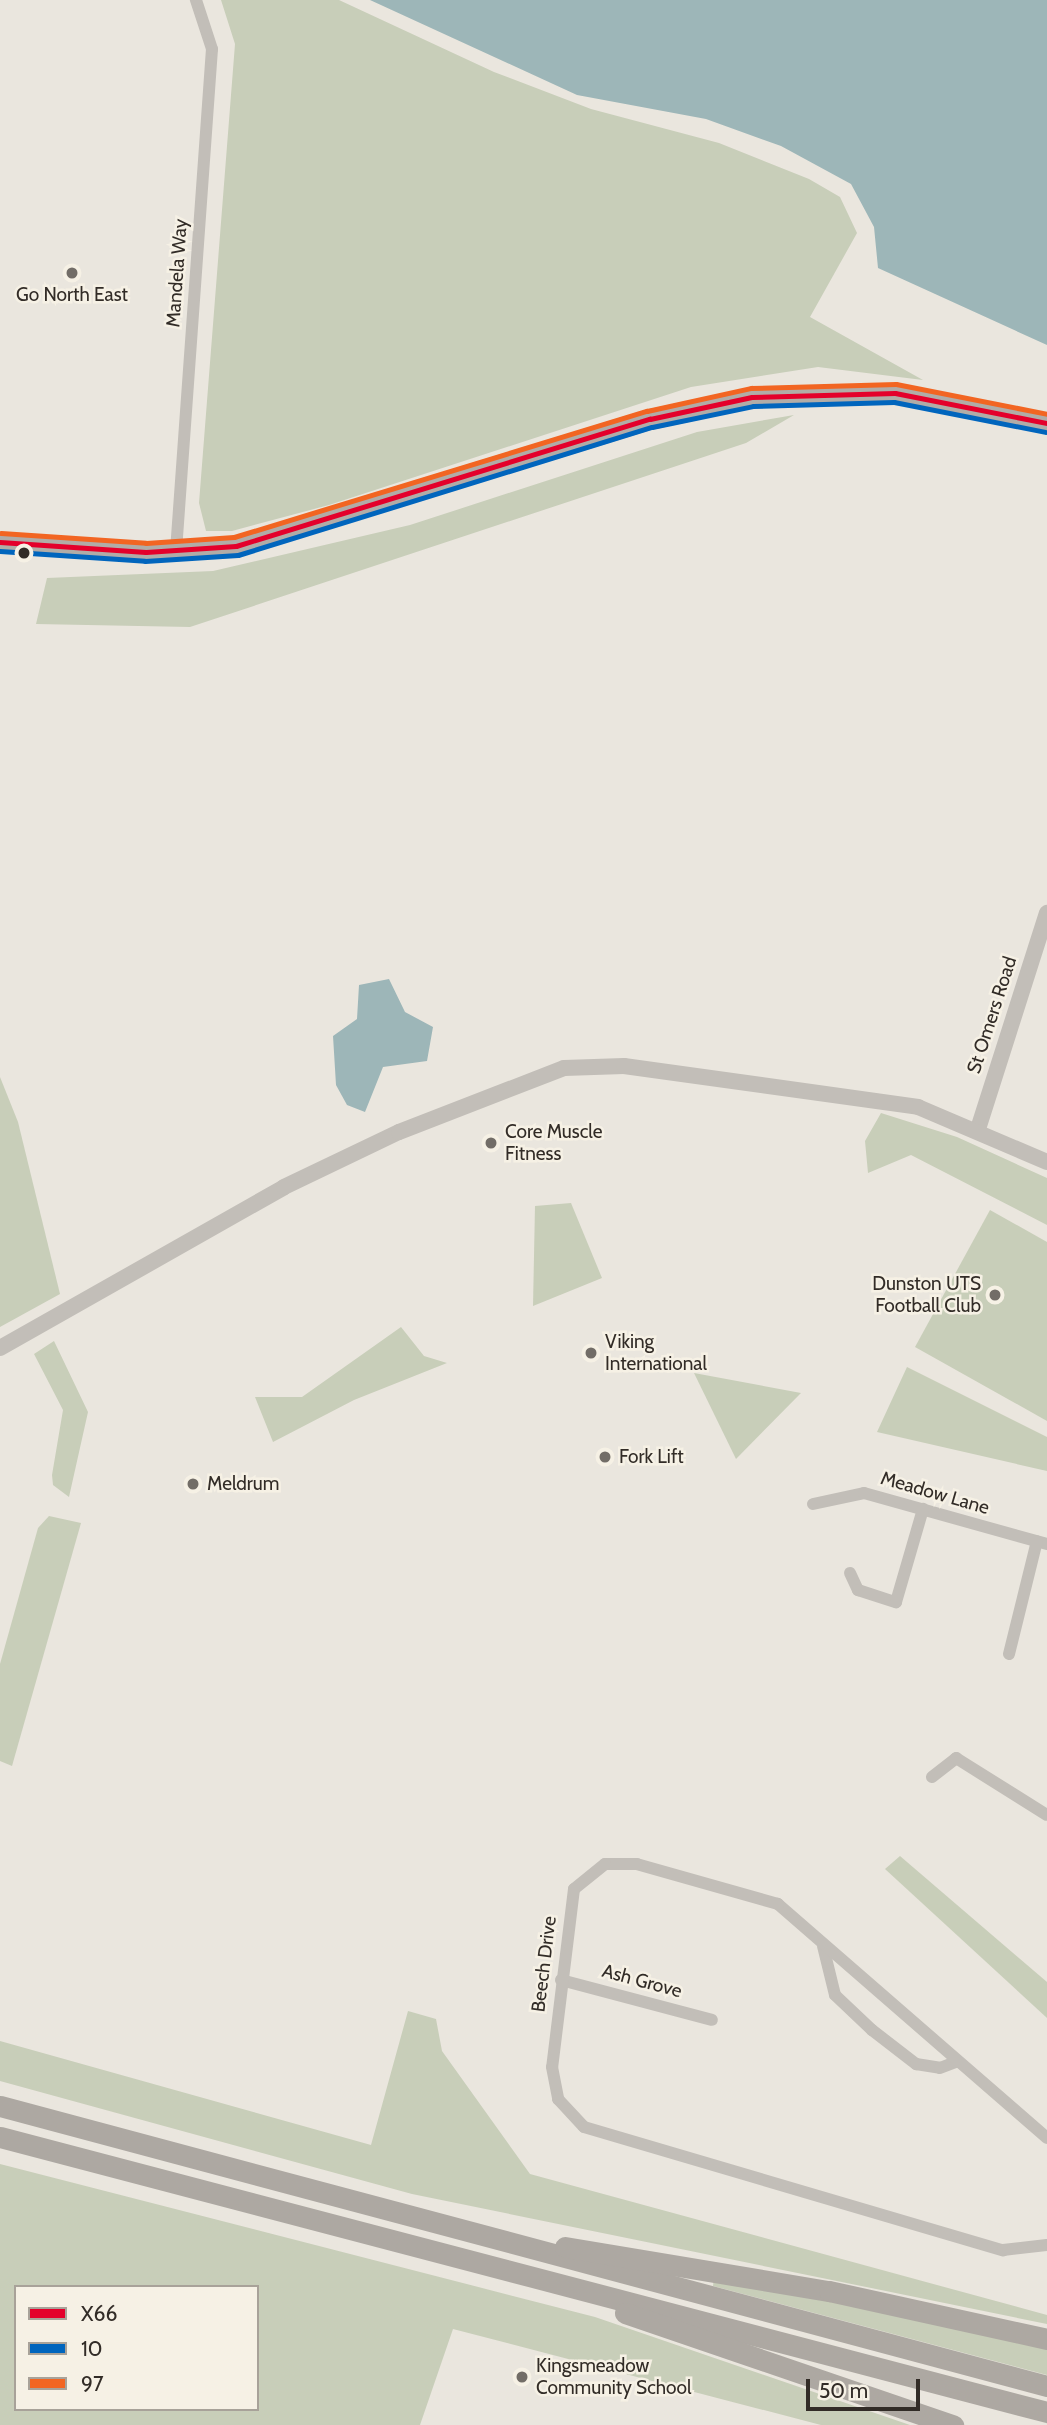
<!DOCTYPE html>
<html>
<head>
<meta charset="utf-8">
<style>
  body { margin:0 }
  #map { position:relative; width:1047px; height:2425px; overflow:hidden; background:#eae6de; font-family:Cabin,sans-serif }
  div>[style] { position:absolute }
  .green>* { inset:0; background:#c8ceb9 }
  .water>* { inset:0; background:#9db6b8 }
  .minor>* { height:12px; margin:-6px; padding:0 6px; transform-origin:6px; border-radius:6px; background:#c2beb8 }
  .tertiary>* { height:16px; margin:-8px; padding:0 8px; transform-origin:8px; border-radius:8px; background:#c2beb8 }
  .primary>* { height:21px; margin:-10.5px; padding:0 10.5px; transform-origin:10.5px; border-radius:10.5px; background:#b1aca7 }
  .trunk>* { height:21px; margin:-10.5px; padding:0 10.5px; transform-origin:10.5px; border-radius:10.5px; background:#ada8a2 }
  .bus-1>* { height:5px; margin:-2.5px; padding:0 2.5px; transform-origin:2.5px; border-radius:2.5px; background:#e4002b }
  .bus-2>* { height:5px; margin:-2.5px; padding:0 2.5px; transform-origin:2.5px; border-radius:2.5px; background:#0065bd }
  .bus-3>* { height:5px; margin:-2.5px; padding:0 2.5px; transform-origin:2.5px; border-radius:2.5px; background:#f26522 }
  .dots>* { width:19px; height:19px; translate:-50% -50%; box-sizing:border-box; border:4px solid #f6f1e5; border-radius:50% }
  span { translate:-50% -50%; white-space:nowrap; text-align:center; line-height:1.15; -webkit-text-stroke:5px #f6f1e5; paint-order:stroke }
  .street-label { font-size:19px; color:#322c27 }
  .poi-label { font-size:19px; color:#322c27 }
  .left { translate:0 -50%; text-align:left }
  .right { translate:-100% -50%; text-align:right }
  .legend { position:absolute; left:14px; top:2285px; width:245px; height:126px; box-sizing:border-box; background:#f6f1e5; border:2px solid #a8a299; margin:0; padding:9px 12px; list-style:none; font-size:21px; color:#322c27 }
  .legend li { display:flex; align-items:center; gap:14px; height:35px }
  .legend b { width:35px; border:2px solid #a8a299 }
  .scale { position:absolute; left:806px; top:2379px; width:114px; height:32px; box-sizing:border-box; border:4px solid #322c27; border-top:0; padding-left:9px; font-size:21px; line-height:24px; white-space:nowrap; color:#322c27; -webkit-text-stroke:5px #f6f1e5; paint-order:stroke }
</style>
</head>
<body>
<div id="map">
  <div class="green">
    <i style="clip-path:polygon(221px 0,339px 0,494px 72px,591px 109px,719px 143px,809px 179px,840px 197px,857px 233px,810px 317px,923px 380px,818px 367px,691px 387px,329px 505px,232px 531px,206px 531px,199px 503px,235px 44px)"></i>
    <i style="clip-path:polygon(794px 415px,746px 443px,190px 627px,36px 624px,47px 578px,213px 571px,410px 525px,697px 432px)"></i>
    <i style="clip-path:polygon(0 1077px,18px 1122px,60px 1294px,0 1327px)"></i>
    <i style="clip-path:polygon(881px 1113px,957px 1137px,1047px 1178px,1047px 1225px,911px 1155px,868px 1173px,865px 1141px)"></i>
    <i style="clip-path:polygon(571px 1203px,602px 1278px,533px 1306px,535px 1206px)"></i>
    <i style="clip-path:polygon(990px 1210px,1047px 1242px,1047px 1421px,915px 1347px)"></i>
    <i style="clip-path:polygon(401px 1327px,424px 1356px,447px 1363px,354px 1400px,273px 1442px,255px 1397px,302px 1397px)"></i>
    <i style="clip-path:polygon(54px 1341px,88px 1412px,69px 1497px,53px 1485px,52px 1475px,63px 1410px,34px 1354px)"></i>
    <i style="clip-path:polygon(907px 1367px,1047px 1437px,1047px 1471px,877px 1432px)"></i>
    <i style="clip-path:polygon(694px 1373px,801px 1393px,736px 1459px)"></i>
    <i style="clip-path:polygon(49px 1516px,81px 1523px,12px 1766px,0 1761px,0 1664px,38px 1528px)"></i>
    <i style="clip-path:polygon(900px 1856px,1047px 1982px,1047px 2018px,885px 1869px)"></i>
    <i style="clip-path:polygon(408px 2011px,436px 2019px,442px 2051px,530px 2174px,1047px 2315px,1047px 2324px,412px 2194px,0 2081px,0 2041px,371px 2145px)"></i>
    <i style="clip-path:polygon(evenodd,0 2164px,595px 2317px,910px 2425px,821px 2425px,453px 2329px,420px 2425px,0 2425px,0 2164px,16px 2287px,257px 2287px,257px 2409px,16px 2409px,16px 2287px)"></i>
    <i style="clip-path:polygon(714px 2277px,1047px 2346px,1047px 2375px,713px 2286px)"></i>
  </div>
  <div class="water">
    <i style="clip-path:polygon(370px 0,1047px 0,1047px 345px,878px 268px,874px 227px,851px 184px,781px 146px,706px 119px,577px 95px)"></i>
    <i style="clip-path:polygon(389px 979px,405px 1012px,433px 1027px,427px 1061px,383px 1067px,365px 1112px,347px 1105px,336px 1085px,333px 1036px,357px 1019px,359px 985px)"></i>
  </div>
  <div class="minor">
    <i style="left:176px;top:551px;width:503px;rotate:-85.9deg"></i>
    <i style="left:212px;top:49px;width:52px;rotate:-108.1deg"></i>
    <i style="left:813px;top:1504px;width:52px;rotate:-12.2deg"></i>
    <i style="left:864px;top:1493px;width:190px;rotate:15.6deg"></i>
    <i style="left:850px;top:1573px;width:19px;rotate:65deg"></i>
    <i style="left:858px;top:1590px;width:40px;rotate:18deg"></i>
    <i style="left:896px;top:1602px;width:97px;rotate:-73.8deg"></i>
    <i style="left:1009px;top:1654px;width:116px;rotate:-76.1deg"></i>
    <i style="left:932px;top:1777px;width:31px;rotate:-38deg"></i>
    <i style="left:956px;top:1758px;width:107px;rotate:32.1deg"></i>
    <i style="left:823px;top:1946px;width:50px;rotate:76.2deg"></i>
    <i style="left:835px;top:1995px;width:51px;rotate:43.4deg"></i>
    <i style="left:872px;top:2030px;width:56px;rotate:37.7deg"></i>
    <i style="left:916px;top:2064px;width:24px;rotate:9deg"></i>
    <i style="left:940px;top:2068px;width:17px;rotate:-21deg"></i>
    <i style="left:561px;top:1980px;width:156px;rotate:14.8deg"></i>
    <i style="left:1047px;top:2138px;width:357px;rotate:-139deg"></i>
    <i style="left:778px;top:1904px;width:147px;rotate:-164.2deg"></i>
    <i style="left:637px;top:1864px;width:32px;rotate:180deg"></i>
    <i style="left:605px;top:1864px;width:40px;rotate:141deg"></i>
    <i style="left:574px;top:1889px;width:179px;rotate:97deg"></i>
    <i style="left:552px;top:2067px;width:33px;rotate:79deg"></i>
    <i style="left:558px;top:2099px;width:38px;rotate:47deg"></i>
    <i style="left:584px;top:2127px;width:437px;rotate:16.4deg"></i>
    <i style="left:1003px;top:2250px;width:44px;rotate:-6.5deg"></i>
  </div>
  <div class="tertiary">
    <i style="left:978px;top:1129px;width:227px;rotate:-72.3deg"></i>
    <i style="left:0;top:1348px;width:326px;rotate:-29.5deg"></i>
    <i style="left:284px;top:1187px;width:127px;rotate:-25.6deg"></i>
    <i style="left:399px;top:1132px;width:177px;rotate:-21.2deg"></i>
    <i style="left:564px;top:1068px;width:60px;rotate:-1.9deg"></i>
    <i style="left:624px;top:1066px;width:297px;rotate:7.9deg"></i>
    <i style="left:918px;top:1107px;width:140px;rotate:23.1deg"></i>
  </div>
  <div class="primary">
    <i style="left:0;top:542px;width:146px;rotate:3.9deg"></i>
    <i style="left:146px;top:552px;width:90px;rotate:-3.8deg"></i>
    <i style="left:236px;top:546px;width:433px;rotate:-17.1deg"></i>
    <i style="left:650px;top:419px;width:104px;rotate:-12.2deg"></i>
    <i style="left:752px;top:397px;width:143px;rotate:-1.6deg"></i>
    <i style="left:895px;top:393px;width:155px;rotate:11.2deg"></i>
  </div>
  <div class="trunk">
    <i style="left:0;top:2106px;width:1084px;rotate:14.97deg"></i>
    <i style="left:0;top:2137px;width:1083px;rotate:14.72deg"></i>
    <i style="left:565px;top:2247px;width:268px;rotate:9.5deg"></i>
    <i style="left:829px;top:2291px;width:223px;rotate:12.4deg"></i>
    <i style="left:625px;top:2313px;width:347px;rotate:18.9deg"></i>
  </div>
  <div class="bus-1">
    <i style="left:0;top:542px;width:146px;rotate:3.9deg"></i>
    <i style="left:146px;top:552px;width:90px;rotate:-3.8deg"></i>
    <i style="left:236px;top:546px;width:433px;rotate:-17.1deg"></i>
    <i style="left:650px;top:419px;width:104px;rotate:-12.2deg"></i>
    <i style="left:752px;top:397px;width:143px;rotate:-1.6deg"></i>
    <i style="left:895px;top:393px;width:155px;rotate:11.2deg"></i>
  </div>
  <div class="bus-2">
    <i style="left:0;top:551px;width:145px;rotate:3.9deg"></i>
    <i style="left:145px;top:561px;width:93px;rotate:-3.7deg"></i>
    <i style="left:238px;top:555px;width:433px;rotate:-17.2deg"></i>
    <i style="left:652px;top:427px;width:103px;rotate:-11.7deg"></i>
    <i style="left:753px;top:406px;width:141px;rotate:-1.6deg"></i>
    <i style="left:894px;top:402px;width:154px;rotate:11.2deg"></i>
  </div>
  <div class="bus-3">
    <i style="left:1px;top:533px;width:145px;rotate:3.9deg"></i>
    <i style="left:146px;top:543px;width:88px;rotate:-3.9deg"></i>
    <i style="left:234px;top:537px;width:432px;rotate:-17deg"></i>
    <i style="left:647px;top:411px;width:107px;rotate:-12.5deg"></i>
    <i style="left:751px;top:388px;width:145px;rotate:-1.6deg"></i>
    <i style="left:896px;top:384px;width:154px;rotate:11.2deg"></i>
  </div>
  <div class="dots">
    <i style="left:72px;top:273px;background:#726d67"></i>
    <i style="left:24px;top:553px;background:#322c27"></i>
    <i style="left:491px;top:1143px;background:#726d67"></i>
    <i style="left:995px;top:1295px;background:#726d67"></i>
    <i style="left:591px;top:1353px;background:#726d67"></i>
    <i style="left:605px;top:1457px;background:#726d67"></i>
    <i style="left:193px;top:1484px;background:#726d67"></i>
    <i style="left:522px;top:2377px;background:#726d67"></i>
  </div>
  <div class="street-label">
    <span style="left:177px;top:273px;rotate:-86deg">Mandela Way</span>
    <span style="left:992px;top:1015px;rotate:-72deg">St Omers Road</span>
    <span style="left:935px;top:1493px;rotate:16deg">Meadow Lane</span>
    <span style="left:544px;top:1964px;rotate:-83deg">Beech Drive</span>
    <span style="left:642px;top:1981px;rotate:15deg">Ash Grove</span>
  </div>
  <div class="poi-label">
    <span style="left:72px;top:295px">Go North East</span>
    <span class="left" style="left:505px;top:1143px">Core Muscle<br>Fitness</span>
    <span class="right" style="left:981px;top:1295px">Dunston UTS<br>Football Club</span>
    <span class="left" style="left:605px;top:1353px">Viking<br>International</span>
    <span class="left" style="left:619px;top:1457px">Fork Lift</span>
    <span class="left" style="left:207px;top:1484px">Meldrum</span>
    <span class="left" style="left:536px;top:2377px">Kingsmeadow<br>Community School</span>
  </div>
  <ul class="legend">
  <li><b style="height:9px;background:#e4002b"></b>X66</li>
  <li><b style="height:9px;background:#0065bd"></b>10</li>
  <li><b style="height:9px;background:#f26522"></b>97</li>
  </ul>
  <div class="scale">50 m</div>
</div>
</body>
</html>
